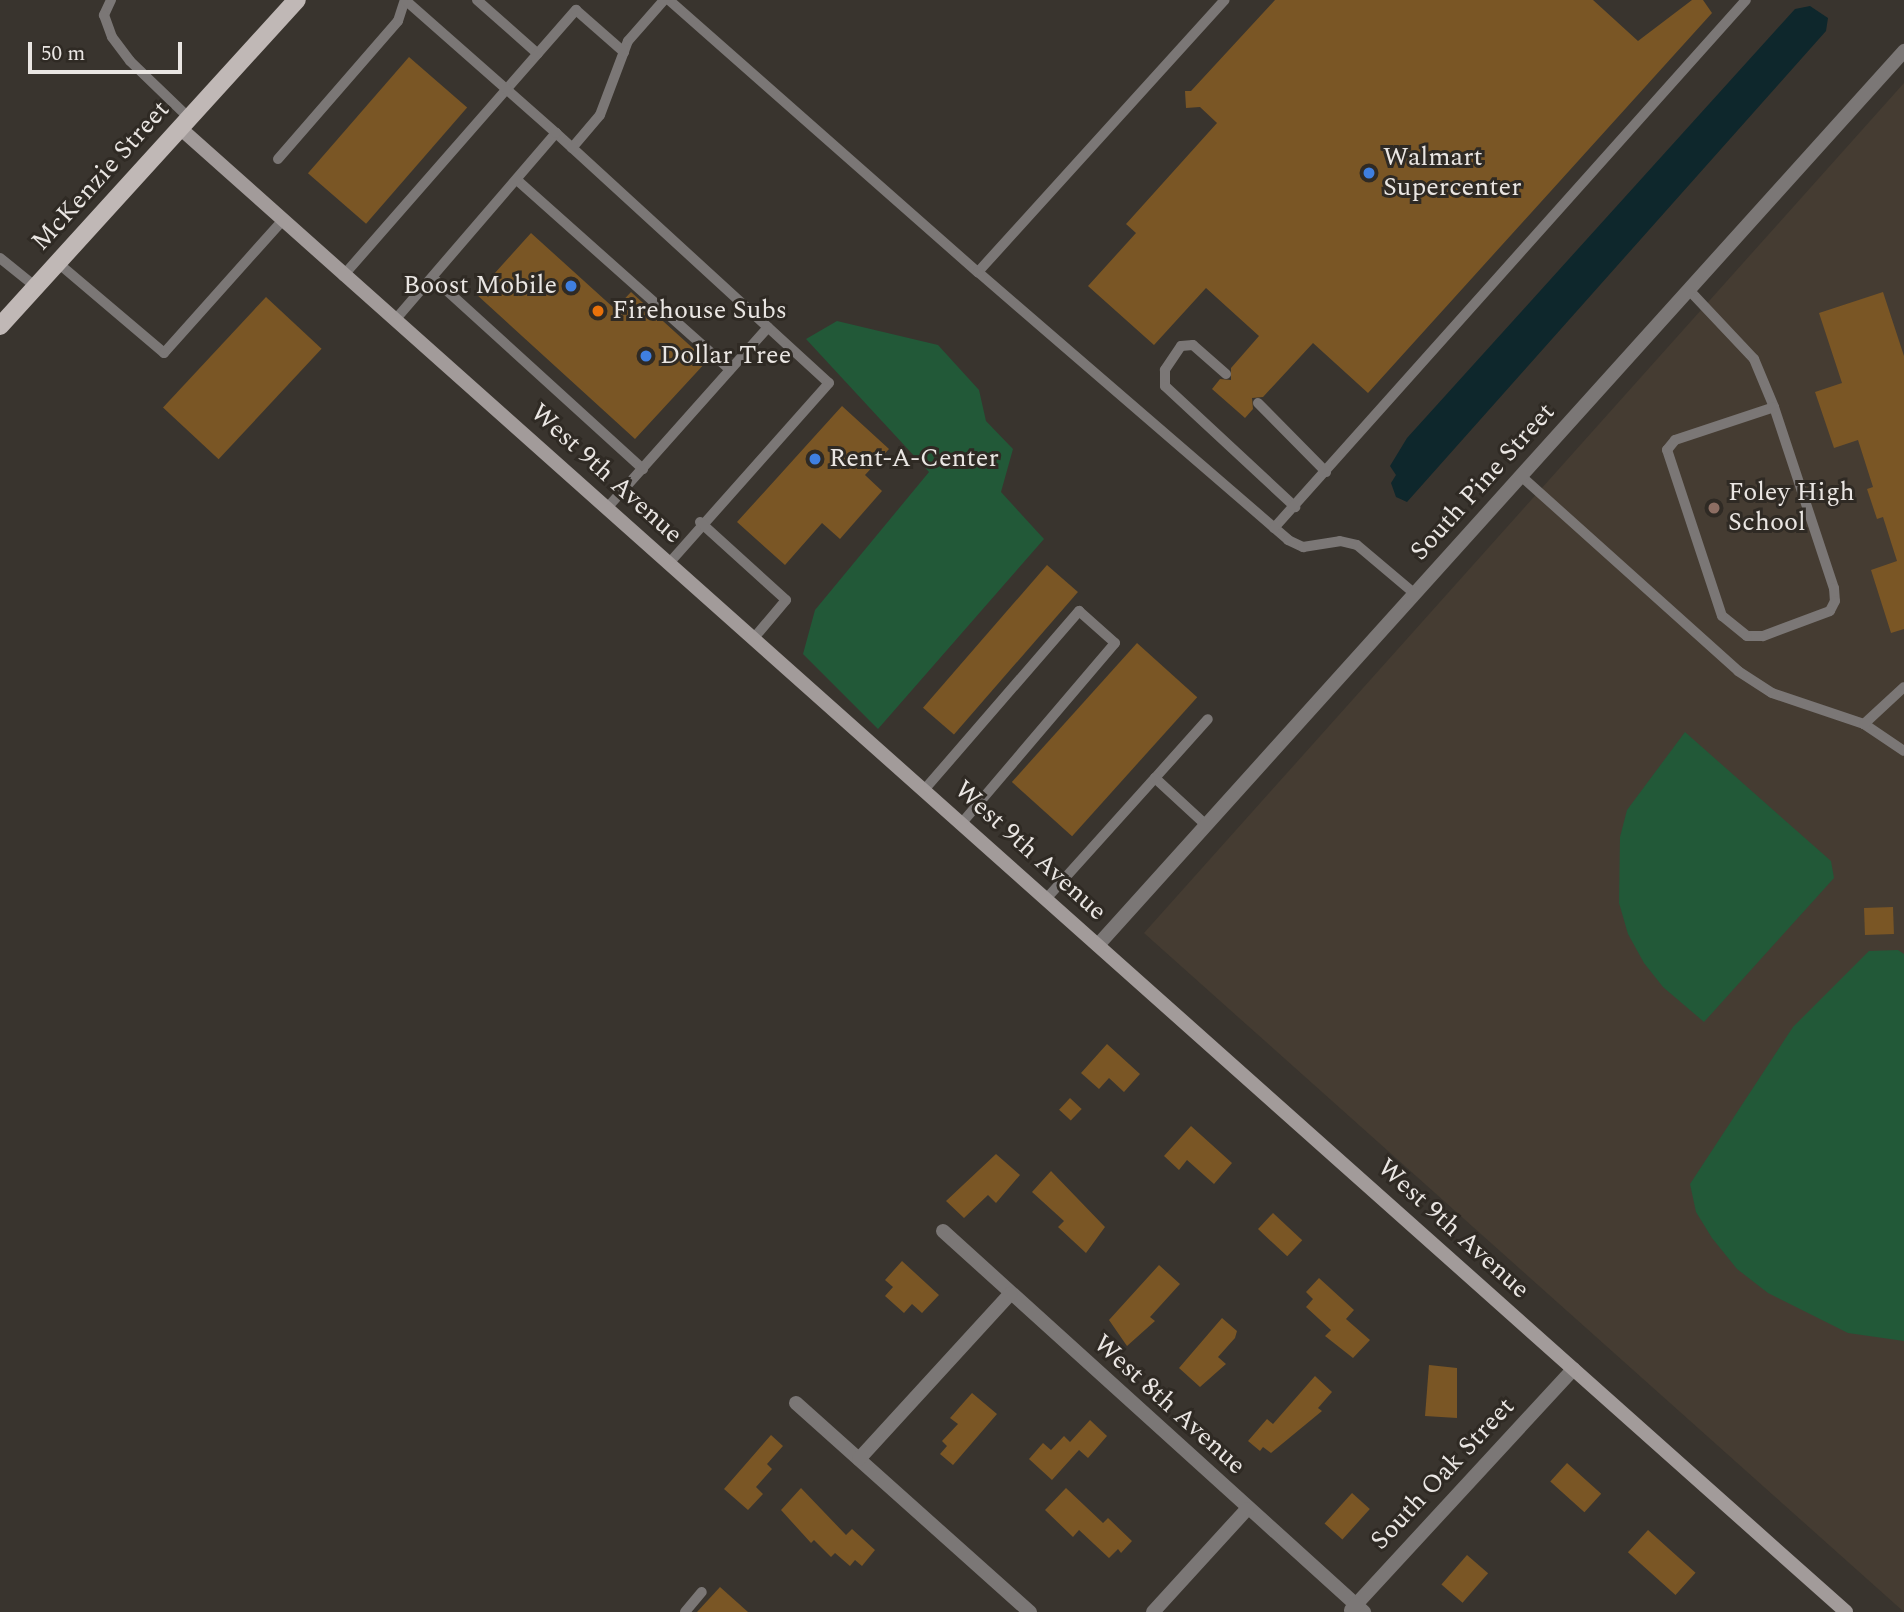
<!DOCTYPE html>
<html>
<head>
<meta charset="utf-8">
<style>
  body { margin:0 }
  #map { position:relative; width:1904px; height:1612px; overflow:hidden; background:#39342e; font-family:Spectral,serif }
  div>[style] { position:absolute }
  .built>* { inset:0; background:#453c32 }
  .green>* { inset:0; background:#225938 }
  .water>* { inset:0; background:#0e272c }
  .building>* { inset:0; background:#7a5625; transform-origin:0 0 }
  .lane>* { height:10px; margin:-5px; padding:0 5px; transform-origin:5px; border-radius:5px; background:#7b7776 }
  .street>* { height:14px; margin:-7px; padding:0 7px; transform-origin:7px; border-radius:7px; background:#7b7776 }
  .secondary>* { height:14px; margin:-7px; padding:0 7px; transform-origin:7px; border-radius:7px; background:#a29b9a }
  .primary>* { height:18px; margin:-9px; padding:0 9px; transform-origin:9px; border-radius:9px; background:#c0b8b6 }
  .dots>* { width:19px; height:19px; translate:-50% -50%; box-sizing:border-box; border:4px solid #2f2a24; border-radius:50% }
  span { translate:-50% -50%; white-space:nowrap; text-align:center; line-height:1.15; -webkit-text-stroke:6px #2f2a24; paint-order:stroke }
  .poi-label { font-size:26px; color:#eae6e3 }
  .left { translate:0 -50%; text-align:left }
  .right { translate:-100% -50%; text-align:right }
  .street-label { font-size:26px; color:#eae6e3 }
  .scale { position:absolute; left:28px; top:42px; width:154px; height:32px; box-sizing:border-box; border:4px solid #eae6e3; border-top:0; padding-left:9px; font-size:21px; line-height:24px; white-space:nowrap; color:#eae6e3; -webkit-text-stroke:5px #2f2a24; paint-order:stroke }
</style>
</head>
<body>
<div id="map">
  <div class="built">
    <i style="clip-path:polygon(1904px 83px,1904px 1612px,1144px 933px)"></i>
  </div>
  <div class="green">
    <i style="clip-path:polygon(837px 321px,938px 345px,979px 390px,986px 421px,1013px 449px,1001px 492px,1044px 539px,878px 729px,803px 654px,815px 610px,929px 472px,806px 339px)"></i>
    <i style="clip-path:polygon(1685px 732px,1831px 861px,1834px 878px,1704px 1022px,1663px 987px,1644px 963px,1628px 934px,1619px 903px,1620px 837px,1627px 810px)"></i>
    <i style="clip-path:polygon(1898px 950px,1904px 954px,1904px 1341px,1848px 1333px,1768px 1293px,1737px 1269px,1712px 1238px,1696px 1212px,1690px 1184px,1793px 1027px,1869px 951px)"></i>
  </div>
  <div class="water">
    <i style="clip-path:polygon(1810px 6px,1828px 18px,1826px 31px,1407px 502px,1396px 497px,1391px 483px,1396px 475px,1390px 466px,1407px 438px,1795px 9px)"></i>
  </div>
  <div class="building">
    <i style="clip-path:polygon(1275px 0,1593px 0,1638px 41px,1692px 0,1703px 0,1712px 13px,1368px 393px,1313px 343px,1263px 397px,1252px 398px,1253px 409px,1245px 418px,1212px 389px,1220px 379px,1231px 380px,1231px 368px,1259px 336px,1206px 288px,1154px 345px,1088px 286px,1136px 233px,1126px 224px,1217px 123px,1200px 107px,1186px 108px,1185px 91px,1191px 91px)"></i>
    <i style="left:409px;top:57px;width:77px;height:154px;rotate:41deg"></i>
    <i style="clip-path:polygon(531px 233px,615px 309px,631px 292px,707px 361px,635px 439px,476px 294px)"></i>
    <i style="clip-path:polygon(1883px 292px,1904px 356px,1904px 629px,1891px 633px,1871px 570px,1897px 561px,1883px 517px,1877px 519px,1867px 489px,1873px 487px,1858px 440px,1834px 448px,1815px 392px,1842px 383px,1819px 313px)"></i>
    <i style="left:266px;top:297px;width:76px;height:151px;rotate:43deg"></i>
    <i style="clip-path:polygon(842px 406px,889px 449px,865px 475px,882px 491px,840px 539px,822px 523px,785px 565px,737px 522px)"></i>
    <i style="left:1047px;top:565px;width:41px;height:189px;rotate:41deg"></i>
    <i style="left:1137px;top:643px;width:81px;height:187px;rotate:42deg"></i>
    <i style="left:1893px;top:907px;width:27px;height:29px;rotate:88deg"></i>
    <i style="clip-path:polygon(1107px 1044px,1140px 1074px,1124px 1092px,1109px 1078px,1099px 1089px,1081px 1073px)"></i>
    <i style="left:1070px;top:1098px;width:16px;height:16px;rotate:43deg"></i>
    <i style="clip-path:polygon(1191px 1126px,1232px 1163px,1214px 1184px,1187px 1160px,1179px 1170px,1164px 1156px)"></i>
    <i style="clip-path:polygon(996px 1154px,1020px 1175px,996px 1203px,988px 1195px,964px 1218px,946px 1201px)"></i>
    <i style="clip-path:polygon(1051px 1171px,1105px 1227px,1086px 1253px,1058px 1227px,1064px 1221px,1032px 1192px)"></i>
    <i style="left:1273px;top:1213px;width:40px;height:22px;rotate:43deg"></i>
    <i style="clip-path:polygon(902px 1261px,939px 1295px,922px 1313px,912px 1304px,904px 1313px,885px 1296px,893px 1287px,885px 1280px)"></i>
    <i style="clip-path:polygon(1159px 1265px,1180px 1284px,1150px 1317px,1155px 1321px,1127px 1346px,1109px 1320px)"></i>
    <i style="clip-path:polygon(1319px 1278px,1354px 1310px,1346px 1319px,1370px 1340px,1353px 1358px,1325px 1336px,1331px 1330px,1306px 1307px,1313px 1299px,1306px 1292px)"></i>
    <i style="clip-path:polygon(1222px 1318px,1237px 1331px,1235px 1338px,1218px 1357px,1226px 1364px,1200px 1387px,1179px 1368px)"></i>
    <i style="clip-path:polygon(1429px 1365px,1457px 1368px,1457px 1418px,1425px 1416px)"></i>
    <i style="clip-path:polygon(1315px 1376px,1332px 1392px,1318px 1408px,1322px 1411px,1271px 1453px,1263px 1447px,1260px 1451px,1248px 1441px,1267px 1419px,1273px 1424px)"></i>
    <i style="clip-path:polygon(972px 1393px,997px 1414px,953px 1465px,940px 1454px,947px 1446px,942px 1441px,958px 1424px,950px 1418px)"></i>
    <i style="clip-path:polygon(1090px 1420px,1107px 1436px,1088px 1458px,1079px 1450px,1052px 1480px,1029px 1459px,1043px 1443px,1051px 1450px,1064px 1436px,1070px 1442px)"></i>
    <i style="clip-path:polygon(771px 1435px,783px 1446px,767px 1464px,772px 1469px,756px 1487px,763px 1494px,748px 1510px,724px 1489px)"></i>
    <i style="left:1567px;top:1463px;width:46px;height:25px;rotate:42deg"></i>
    <i style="clip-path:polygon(801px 1488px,846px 1535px,852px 1529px,875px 1550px,862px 1566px,855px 1560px,850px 1566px,835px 1553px,831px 1557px,814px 1540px,811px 1543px,781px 1510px)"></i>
    <i style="clip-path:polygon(1066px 1488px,1103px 1523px,1108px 1518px,1132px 1541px,1121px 1553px,1118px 1549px,1109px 1558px,1079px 1530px,1073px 1537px,1045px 1510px)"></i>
    <i style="left:1352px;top:1493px;width:24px;height:41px;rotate:42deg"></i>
    <i style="left:1648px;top:1530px;width:64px;height:30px;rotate:42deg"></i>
    <i style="left:1467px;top:1555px;width:28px;height:39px;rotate:41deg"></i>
    <i style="clip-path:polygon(720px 1587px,748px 1612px,697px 1612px)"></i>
  </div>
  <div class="lane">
    <i style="left:111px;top:0;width:17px;rotate:115deg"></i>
    <i style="left:104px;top:15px;width:23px;rotate:70deg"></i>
    <i style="left:112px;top:37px;width:30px;rotate:53deg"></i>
    <i style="left:130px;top:61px;width:82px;rotate:44deg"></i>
    <i style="left:477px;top:0;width:81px;rotate:41.5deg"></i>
    <i style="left:669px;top:0;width:412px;rotate:41.4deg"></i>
    <i style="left:978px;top:272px;width:367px;rotate:-47.8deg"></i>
    <i style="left:556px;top:133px;width:370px;rotate:42.5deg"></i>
    <i style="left:829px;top:383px;width:241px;rotate:131.6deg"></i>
    <i style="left:572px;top:148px;width:43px;rotate:-49.7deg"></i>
    <i style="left:600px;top:115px;width:79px;rotate:-69.3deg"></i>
    <i style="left:628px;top:41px;width:55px;rotate:-48.7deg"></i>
    <i style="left:278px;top:159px;width:183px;rotate:-49deg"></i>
    <i style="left:398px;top:21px;width:22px;rotate:-72deg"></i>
    <i style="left:517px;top:180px;width:285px;rotate:41.7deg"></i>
    <i style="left:0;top:258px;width:46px;rotate:38.9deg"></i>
    <i style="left:58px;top:263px;width:139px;rotate:40.3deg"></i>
    <i style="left:164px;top:353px;width:178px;rotate:-48.2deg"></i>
    <i style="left:978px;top:272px;width:410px;rotate:40.8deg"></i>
    <i style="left:1288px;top:540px;width:17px;rotate:25deg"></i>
    <i style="left:1303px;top:547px;width:37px;rotate:-9deg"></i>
    <i style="left:1340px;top:541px;width:17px;rotate:13deg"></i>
    <i style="left:1357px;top:545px;width:76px;rotate:40.2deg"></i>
    <i style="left:343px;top:276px;width:354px;rotate:-48.8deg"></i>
    <i style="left:576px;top:10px;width:64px;rotate:41.2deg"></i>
    <i style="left:433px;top:278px;width:284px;rotate:42.3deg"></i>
    <i style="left:1689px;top:290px;width:95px;rotate:46.7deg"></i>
    <i style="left:1754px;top:359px;width:52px;rotate:67.4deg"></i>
    <i style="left:1774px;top:407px;width:191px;rotate:71.7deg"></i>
    <i style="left:1834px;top:588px;width:13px;rotate:86deg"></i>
    <i style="left:1835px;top:601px;width:11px;rotate:117deg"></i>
    <i style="left:1830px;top:611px;width:72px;rotate:159.5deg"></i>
    <i style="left:1763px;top:636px;width:16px;rotate:180deg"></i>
    <i style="left:1747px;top:636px;width:32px;rotate:-141deg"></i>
    <i style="left:1722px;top:616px;width:175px;rotate:-108.3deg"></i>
    <i style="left:1667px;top:450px;width:13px;rotate:-51deg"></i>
    <i style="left:1675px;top:440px;width:104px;rotate:-18.4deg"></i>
    <i style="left:395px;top:320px;width:247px;rotate:-49.3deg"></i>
    <i style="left:556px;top:133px;width:201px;rotate:-138.6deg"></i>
    <i style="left:1226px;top:374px;width:44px;rotate:-138.7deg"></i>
    <i style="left:1193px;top:345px;width:12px;rotate:175deg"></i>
    <i style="left:1181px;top:346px;width:29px;rotate:124deg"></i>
    <i style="left:1165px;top:370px;width:16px;rotate:90deg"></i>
    <i style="left:1165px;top:386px;width:178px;rotate:42.9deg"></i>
    <i style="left:1258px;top:403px;width:97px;rotate:45.4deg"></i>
    <i style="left:1521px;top:476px;width:292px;rotate:41.9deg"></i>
    <i style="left:1738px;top:671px;width:40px;rotate:32.9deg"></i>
    <i style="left:1772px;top:693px;width:97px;rotate:18.6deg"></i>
    <i style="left:1864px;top:724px;width:48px;rotate:34deg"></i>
    <i style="left:607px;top:508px;width:242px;rotate:-48.3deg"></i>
    <i style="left:700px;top:522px;width:116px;rotate:42.2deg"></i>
    <i style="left:786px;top:600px;width:51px;rotate:130.2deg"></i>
    <i style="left:1274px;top:528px;width:708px;rotate:-48.21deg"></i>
    <i style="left:1864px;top:724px;width:54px;rotate:-42.8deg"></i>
    <i style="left:1155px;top:778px;width:79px;rotate:-48.1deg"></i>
    <i style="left:924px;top:790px;width:237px;rotate:-49.1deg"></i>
    <i style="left:1079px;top:611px;width:48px;rotate:41.6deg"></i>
    <i style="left:1115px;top:643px;width:236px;rotate:130.4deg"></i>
    <i style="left:1046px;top:899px;width:163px;rotate:-48deg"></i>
    <i style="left:1155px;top:778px;width:69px;rotate:42.7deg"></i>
    <i style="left:685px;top:1612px;width:26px;rotate:-50deg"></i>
  </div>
  <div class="street">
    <i style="left:1098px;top:945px;width:1204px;rotate:-47.96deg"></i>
    <i style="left:943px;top:1231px;width:568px;rotate:42.14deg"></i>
    <i style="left:796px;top:1403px;width:314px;rotate:41.8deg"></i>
    <i style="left:859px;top:1459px;width:224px;rotate:-47.5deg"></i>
    <i style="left:1351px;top:1610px;width:328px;rotate:-47.3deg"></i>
    <i style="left:1153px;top:1612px;width:139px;rotate:-47.6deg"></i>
  </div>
  <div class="secondary">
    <i style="left:180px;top:128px;width:2231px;rotate:41.69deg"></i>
  </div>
  <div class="primary">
    <i style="left:0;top:326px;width:441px;rotate:-47.7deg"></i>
  </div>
  <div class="dots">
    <i style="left:1369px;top:173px;background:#3f7fe0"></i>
    <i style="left:571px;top:286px;background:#3f7fe0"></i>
    <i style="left:598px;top:311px;background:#e8710a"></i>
    <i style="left:646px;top:356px;background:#3f7fe0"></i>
    <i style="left:815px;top:459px;background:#3f7fe0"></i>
    <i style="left:1714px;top:508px;background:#8d6e63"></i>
  </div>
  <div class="poi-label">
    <span class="left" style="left:1383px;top:173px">Walmart<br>Supercenter</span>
    <span class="right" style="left:557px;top:286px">Boost Mobile</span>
    <span class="left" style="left:612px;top:311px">Firehouse Subs</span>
    <span class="left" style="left:660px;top:356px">Dollar Tree</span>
    <span class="left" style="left:829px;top:459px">Rent-A-Center</span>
    <span class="left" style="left:1728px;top:508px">Foley High<br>School</span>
  </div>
  <div class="street-label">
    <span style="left:101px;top:176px;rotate:-48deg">McKenzie Street</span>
    <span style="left:606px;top:474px;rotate:42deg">West 9th Avenue</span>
    <span style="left:1483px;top:482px;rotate:-48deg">South Pine Street</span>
    <span style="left:1030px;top:851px;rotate:42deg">West 9th Avenue</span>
    <span style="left:1453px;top:1229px;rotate:42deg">West 9th Avenue</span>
    <span style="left:1169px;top:1405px;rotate:42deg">West 8th Avenue</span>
    <span style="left:1443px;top:1474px;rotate:-47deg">South Oak Street</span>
  </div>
  <div class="scale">50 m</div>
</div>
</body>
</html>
